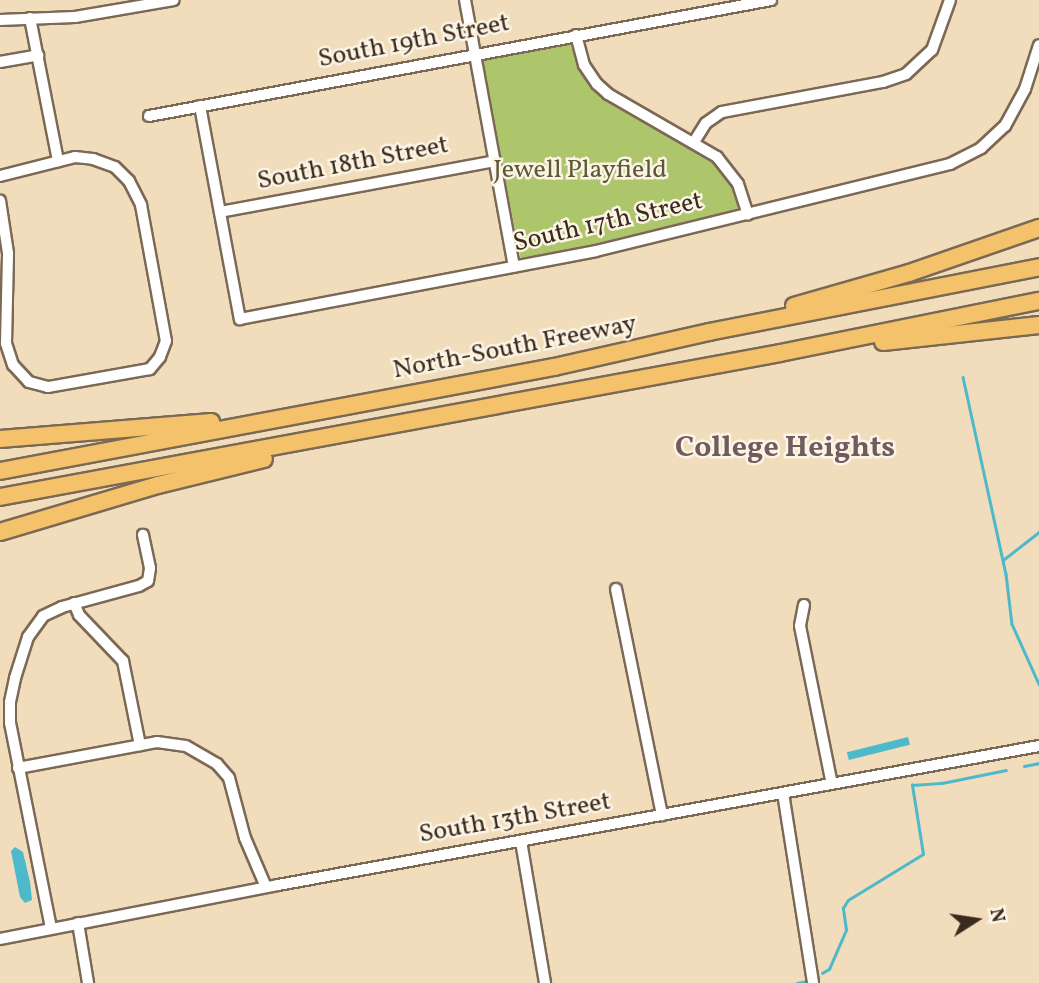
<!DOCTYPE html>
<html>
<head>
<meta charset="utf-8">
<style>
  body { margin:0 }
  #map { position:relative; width:1039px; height:983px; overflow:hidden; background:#f1dcbb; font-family:Vollkorn,serif }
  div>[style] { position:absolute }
  .green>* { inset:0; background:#aec66b }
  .water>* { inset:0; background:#4eb9cb; transform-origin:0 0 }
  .stream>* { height:2.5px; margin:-1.25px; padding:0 1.25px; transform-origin:1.25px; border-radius:1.25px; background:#4eb9cb }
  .roads { filter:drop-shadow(2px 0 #7b6855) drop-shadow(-2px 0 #7b6855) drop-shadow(0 2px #7b6855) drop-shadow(0 -2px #7b6855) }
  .minor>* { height:10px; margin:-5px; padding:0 5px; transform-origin:5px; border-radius:5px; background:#fff }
  .highway>* { height:16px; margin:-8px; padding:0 8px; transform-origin:8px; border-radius:8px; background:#f3c26a }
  span { translate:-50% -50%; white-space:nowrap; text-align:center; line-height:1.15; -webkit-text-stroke:5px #fcf5e5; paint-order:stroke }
  .street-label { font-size:26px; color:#3b2a1e }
  .park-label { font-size:26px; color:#5e5935 }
  .quarter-label { font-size:30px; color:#725b5f; font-weight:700 }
  .north { position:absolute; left:941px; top:885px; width:70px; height:70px; -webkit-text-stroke:5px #fcf5e5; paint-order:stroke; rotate:78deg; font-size:19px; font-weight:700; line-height:28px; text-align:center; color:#3b2a1e }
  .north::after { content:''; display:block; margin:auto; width:24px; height:32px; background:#3b2a1e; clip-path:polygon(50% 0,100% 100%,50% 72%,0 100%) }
</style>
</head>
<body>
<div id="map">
  <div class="green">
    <i style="clip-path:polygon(570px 44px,579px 68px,597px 92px,720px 167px,735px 189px,740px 211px,594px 247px,521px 261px,482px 60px)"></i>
  </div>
  <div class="water">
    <i style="left:908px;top:737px;width:8px;height:63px;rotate:76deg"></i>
    <i style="clip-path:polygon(15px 847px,23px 852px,30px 882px,32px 900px,25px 903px,20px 897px,11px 851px)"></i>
  </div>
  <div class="stream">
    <i style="left:963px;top:377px;width:202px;rotate:77.7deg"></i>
    <i style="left:1006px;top:574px;width:50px;rotate:83.2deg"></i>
    <i style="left:1012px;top:624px;width:66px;rotate:65.8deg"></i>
    <i style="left:1003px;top:560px;width:46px;rotate:-37.9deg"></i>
    <i style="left:1024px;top:766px;width:15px;rotate:-11deg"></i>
    <i style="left:822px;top:973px;width:8px;rotate:-30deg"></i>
    <i style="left:829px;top:969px;width:43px;rotate:-66.4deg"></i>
    <i style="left:846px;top:930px;width:22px;rotate:-98deg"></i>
    <i style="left:843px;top:908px;width:9px;rotate:-58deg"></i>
    <i style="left:848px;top:900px;width:88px;rotate:-31.5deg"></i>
    <i style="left:923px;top:854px;width:70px;rotate:-99.1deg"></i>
    <i style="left:912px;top:785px;width:30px;rotate:-4deg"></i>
    <i style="left:942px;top:783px;width:65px;rotate:-11.5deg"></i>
    <i style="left:797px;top:983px;width:10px;rotate:-11deg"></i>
  </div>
  <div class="roads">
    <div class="minor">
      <i style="left:465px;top:0;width:271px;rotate:79.6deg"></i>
      <i style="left:30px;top:18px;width:146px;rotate:78.9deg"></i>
      <i style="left:0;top:20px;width:75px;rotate:-2.3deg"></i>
      <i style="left:75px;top:17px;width:100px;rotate:-9.7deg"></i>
      <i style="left:576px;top:35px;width:31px;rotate:75deg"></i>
      <i style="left:584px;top:65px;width:23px;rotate:56deg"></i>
      <i style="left:597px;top:84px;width:15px;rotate:42deg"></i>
      <i style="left:608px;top:94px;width:126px;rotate:30deg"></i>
      <i style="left:717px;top:157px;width:34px;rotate:52deg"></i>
      <i style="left:738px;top:184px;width:32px;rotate:72deg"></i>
      <i style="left:0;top:62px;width:39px;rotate:-10deg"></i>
      <i style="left:200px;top:106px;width:217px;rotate:79.4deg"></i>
      <i style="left:240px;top:319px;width:362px;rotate:-10.8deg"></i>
      <i style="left:596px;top:251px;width:365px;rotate:-13.8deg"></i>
      <i style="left:950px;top:164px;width:35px;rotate:-27deg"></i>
      <i style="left:981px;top:148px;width:33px;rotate:-43deg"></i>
      <i style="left:1005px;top:126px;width:42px;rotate:-61.6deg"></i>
      <i style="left:1025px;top:89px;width:46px;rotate:-72.3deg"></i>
      <i style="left:149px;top:116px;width:633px;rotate:-10.56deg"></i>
      <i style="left:694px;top:142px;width:22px;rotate:-58deg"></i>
      <i style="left:706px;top:123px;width:19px;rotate:-35deg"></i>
      <i style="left:722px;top:112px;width:164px;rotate:-10.6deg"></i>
      <i style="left:883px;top:82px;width:24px;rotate:-19deg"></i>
      <i style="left:906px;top:74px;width:35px;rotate:-43deg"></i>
      <i style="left:932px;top:50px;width:53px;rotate:-70.2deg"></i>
      <i style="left:0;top:176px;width:77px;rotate:-14.2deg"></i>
      <i style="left:75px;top:157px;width:18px;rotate:6deg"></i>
      <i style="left:93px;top:159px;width:23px;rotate:20deg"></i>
      <i style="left:115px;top:167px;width:20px;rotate:45deg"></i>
      <i style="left:129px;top:181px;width:27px;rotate:63deg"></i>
      <i style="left:141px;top:205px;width:138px;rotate:79.6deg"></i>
      <i style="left:166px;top:341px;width:17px;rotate:111deg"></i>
      <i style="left:160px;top:357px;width:16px;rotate:130deg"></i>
      <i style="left:150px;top:369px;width:104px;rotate:170deg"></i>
      <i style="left:48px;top:387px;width:20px;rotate:-165deg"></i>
      <i style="left:29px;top:382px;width:23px;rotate:-133deg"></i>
      <i style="left:13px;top:365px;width:23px;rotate:-108deg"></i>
      <i style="left:6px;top:343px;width:90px;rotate:-88.7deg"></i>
      <i style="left:8px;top:253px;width:53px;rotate:-98.7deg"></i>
      <i style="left:220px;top:212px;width:280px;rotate:-10.5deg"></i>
      <i style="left:616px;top:589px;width:231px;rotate:78.5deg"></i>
      <i style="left:74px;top:603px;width:13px;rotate:67deg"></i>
      <i style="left:79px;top:615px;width:64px;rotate:46.3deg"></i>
      <i style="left:123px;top:661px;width:86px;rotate:78.6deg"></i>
      <i style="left:804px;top:605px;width:21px;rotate:101deg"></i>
      <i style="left:800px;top:626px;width:161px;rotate:78.6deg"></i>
      <i style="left:18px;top:768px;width:141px;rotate:-10.6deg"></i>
      <i style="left:157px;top:742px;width:29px;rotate:8deg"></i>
      <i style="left:186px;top:746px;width:36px;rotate:30deg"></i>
      <i style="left:217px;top:764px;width:18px;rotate:49deg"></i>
      <i style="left:229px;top:778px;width:62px;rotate:75.1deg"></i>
      <i style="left:245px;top:838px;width:53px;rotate:66.8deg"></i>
      <i style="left:783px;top:793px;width:192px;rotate:81deg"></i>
      <i style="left:521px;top:841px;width:144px;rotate:80.4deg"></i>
      <i style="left:78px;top:923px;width:61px;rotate:80.5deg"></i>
      <i style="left:51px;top:928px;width:209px;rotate:-101.3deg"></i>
      <i style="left:10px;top:723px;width:21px;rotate:-90deg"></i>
      <i style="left:10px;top:702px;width:25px;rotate:-78deg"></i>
      <i style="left:15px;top:678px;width:43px;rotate:-72.4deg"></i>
      <i style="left:28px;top:637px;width:26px;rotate:-54deg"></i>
      <i style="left:43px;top:616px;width:21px;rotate:-25deg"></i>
      <i style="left:62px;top:607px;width:80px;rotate:-15.3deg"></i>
      <i style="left:139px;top:586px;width:10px;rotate:-29deg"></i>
      <i style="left:148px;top:581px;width:13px;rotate:-81deg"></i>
      <i style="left:150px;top:568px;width:34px;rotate:-102deg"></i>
      <i style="left:0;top:939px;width:283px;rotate:-11deg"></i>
      <i style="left:278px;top:885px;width:774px;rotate:-10.35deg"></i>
    </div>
    <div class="highway">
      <i style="left:794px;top:306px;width:120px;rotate:-16deg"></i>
      <i style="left:909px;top:273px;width:138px;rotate:-19.1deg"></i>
      <i style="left:883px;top:342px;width:157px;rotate:-6.2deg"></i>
      <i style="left:0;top:439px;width:212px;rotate:-4.6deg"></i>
      <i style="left:0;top:471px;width:564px;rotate:-10.63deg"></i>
      <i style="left:554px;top:367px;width:159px;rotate:-12.7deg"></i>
      <i style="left:709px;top:332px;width:336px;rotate:-11.1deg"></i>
      <i style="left:0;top:497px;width:793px;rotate:-10.46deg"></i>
      <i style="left:780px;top:353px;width:264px;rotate:-11.4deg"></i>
      <i style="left:0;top:532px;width:165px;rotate:-16.6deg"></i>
      <i style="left:158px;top:485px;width:109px;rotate:-13.8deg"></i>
    </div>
  </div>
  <div class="street-label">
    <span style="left:414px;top:42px;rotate:-11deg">South 19th Street</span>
    <span style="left:353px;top:164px;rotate:-11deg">South 18th Street</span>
    <span style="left:608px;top:223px;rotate:-13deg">South 17th Street</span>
    <span style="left:515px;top:348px;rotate:-11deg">North-South Freeway</span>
    <span style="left:515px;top:819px;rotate:-10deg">South 13th Street</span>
  </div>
  <div class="park-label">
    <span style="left:580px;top:171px">Jewell Playfield</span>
  </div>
  <div class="quarter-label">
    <span style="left:785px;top:448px">College Heights</span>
  </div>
  <div class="north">N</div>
</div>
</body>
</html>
